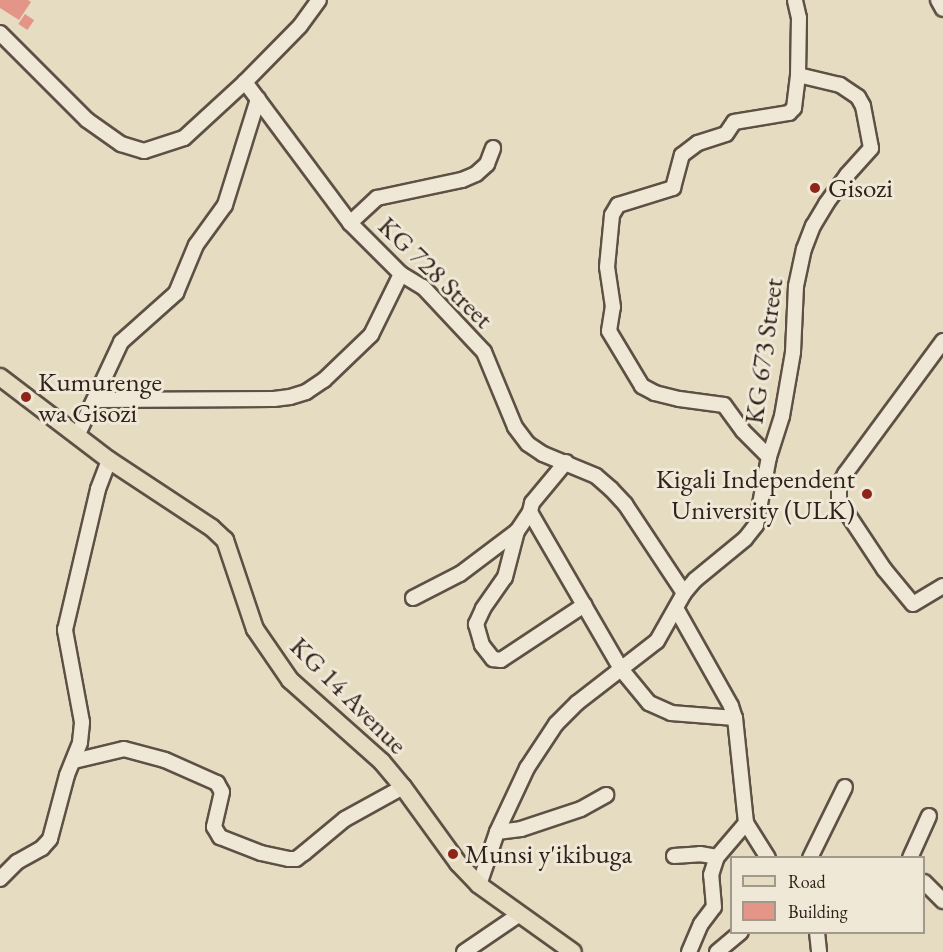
<!DOCTYPE html>
<html>
<head>
<meta charset="utf-8">
<style>
  body { margin:0 }
  #map { position:relative; width:943px; height:952px; overflow:hidden; background:#e6dcc1; font-family:"EB Garamond",serif }
  div>[style] { position:absolute }
  .building>* { inset:0; background:#e39688; transform-origin:0 0 }
  .roads { filter:drop-shadow(2px 0 #5e5044) drop-shadow(-2px 0 #5e5044) drop-shadow(0 2px #5e5044) drop-shadow(0 -2px #5e5044) }
  .minor>* { height:14px; margin:-7px; padding:0 7px; transform-origin:7px; border-radius:7px; background:#efe8d7 }
  .major>* { height:16px; margin:-8px; padding:0 8px; transform-origin:8px; border-radius:8px; background:#e6dcc1 }
  .dots>* { width:16px; height:16px; translate:-50% -50%; box-sizing:border-box; border:3px solid #efe8d7; border-radius:50% }
  span { translate:-50% -50%; white-space:nowrap; text-align:center; line-height:1.15; -webkit-text-stroke:6px #efe8d7; paint-order:stroke }
  .poi-label { font-size:27px; color:#31211b }
  .left { translate:0 -50%; text-align:left }
  .right { translate:-100% -50%; text-align:right }
  .street-label { font-size:27px; color:#31211b }
  .legend { position:absolute; left:730px; top:856px; width:195px; height:78px; box-sizing:border-box; background:#efe8d7; border:2px solid #a3988c; margin:0; padding:8px 10px; list-style:none; font-size:18px; color:#31211b }
  .legend li { display:flex; align-items:center; gap:12px; height:30px }
  .legend b { width:30px; border:2px solid #a3988c }
</style>
</head>
<body>
<div id="map">
  <div class="building">
    <i style="clip-path:polygon(0 0,28px 0,31px 2px,19px 20px,0 8px)"></i>
    <i style="left:25px;top:14px;width:11px;height:12px;rotate:34deg"></i>
  </div>
  <div class="roads">
    <div class="minor">
      <i style="left:938px;top:0;width:10px;rotate:61deg"></i>
      <i style="left:0;top:33px;width:123px;rotate:45deg"></i>
      <i style="left:87px;top:120px;width:42px;rotate:35.2deg"></i>
      <i style="left:121px;top:144px;width:24px;rotate:17deg"></i>
      <i style="left:144px;top:151px;width:42px;rotate:-18deg"></i>
      <i style="left:184px;top:138px;width:83px;rotate:-42.6deg"></i>
      <i style="left:245px;top:82px;width:78px;rotate:-45.5deg"></i>
      <i style="left:300px;top:26px;width:32px;rotate:-54deg"></i>
      <i style="left:245px;top:82px;width:176px;rotate:53.3deg"></i>
      <i style="left:350px;top:223px;width:72px;rotate:45deg"></i>
      <i style="left:401px;top:274px;width:26px;rotate:31deg"></i>
      <i style="left:423px;top:287px;width:89px;rotate:46.8deg"></i>
      <i style="left:484px;top:352px;width:81px;rotate:67.5deg"></i>
      <i style="left:515px;top:427px;width:21px;rotate:53deg"></i>
      <i style="left:528px;top:444px;width:18px;rotate:34deg"></i>
      <i style="left:543px;top:454px;width:57px;rotate:22.5deg"></i>
      <i style="left:596px;top:476px;width:20px;rotate:41deg"></i>
      <i style="left:611px;top:489px;width:21px;rotate:47deg"></i>
      <i style="left:625px;top:504px;width:107px;rotate:56.5deg"></i>
      <i style="left:350px;top:223px;width:37px;rotate:-43deg"></i>
      <i style="left:377px;top:198px;width:87px;rotate:-12deg"></i>
      <i style="left:462px;top:180px;width:15px;rotate:-23deg"></i>
      <i style="left:476px;top:174px;width:15px;rotate:-42deg"></i>
      <i style="left:487px;top:164px;width:17px;rotate:-69deg"></i>
      <i style="left:943px;top:341px;width:165px;rotate:126.4deg"></i>
      <i style="left:845px;top:474px;width:13px;rotate:117deg"></i>
      <i style="left:839px;top:486px;width:15px;rotate:90deg"></i>
      <i style="left:839px;top:501px;width:82px;rotate:56.5deg"></i>
      <i style="left:884px;top:569px;width:45px;rotate:50.4deg"></i>
      <i style="left:913px;top:604px;width:35px;rotate:-31deg"></i>
      <i style="left:95px;top:400px;width:179px;rotate:-0.3deg"></i>
      <i style="left:274px;top:399px;width:16px;rotate:-7deg"></i>
      <i style="left:290px;top:397px;width:17px;rotate:-17deg"></i>
      <i style="left:306px;top:392px;width:22px;rotate:-34deg"></i>
      <i style="left:324px;top:380px;width:65px;rotate:-43.8deg"></i>
      <i style="left:371px;top:335px;width:68px;rotate:-63.8deg"></i>
      <i style="left:78px;top:434px;width:102px;rotate:-64.9deg"></i>
      <i style="left:121px;top:342px;width:74px;rotate:-41.7deg"></i>
      <i style="left:176px;top:293px;width:52px;rotate:-67.4deg"></i>
      <i style="left:196px;top:245px;width:49px;rotate:-54.1deg"></i>
      <i style="left:225px;top:205px;width:111px;rotate:-72.7deg"></i>
      <i style="left:769px;top:457px;width:37px;rotate:-135deg"></i>
      <i style="left:743px;top:431px;width:32px;rotate:-126deg"></i>
      <i style="left:724px;top:405px;width:45px;rotate:-172.4deg"></i>
      <i style="left:679px;top:399px;width:25px;rotate:-166deg"></i>
      <i style="left:655px;top:393px;width:15px;rotate:-152deg"></i>
      <i style="left:642px;top:386px;width:64px;rotate:-121deg"></i>
      <i style="left:609px;top:331px;width:24px;rotate:-81deg"></i>
      <i style="left:613px;top:307px;width:40px;rotate:-98.5deg"></i>
      <i style="left:607px;top:267px;width:52px;rotate:-84.5deg"></i>
      <i style="left:612px;top:215px;width:12px;rotate:-59deg"></i>
      <i style="left:618px;top:205px;width:58px;rotate:-17.2deg"></i>
      <i style="left:673px;top:188px;width:34px;rotate:-75deg"></i>
      <i style="left:682px;top:155px;width:20px;rotate:-37deg"></i>
      <i style="left:698px;top:143px;width:29px;rotate:-18deg"></i>
      <i style="left:726px;top:134px;width:14px;rotate:-56deg"></i>
      <i style="left:734px;top:122px;width:56px;rotate:-9.3deg"></i>
      <i style="left:789px;top:113px;width:7px;rotate:-45deg"></i>
      <i style="left:794px;top:108px;width:33px;rotate:-83deg"></i>
      <i style="left:566px;top:462px;width:53px;rotate:129.7deg"></i>
      <i style="left:532px;top:503px;width:9px;rotate:103deg"></i>
      <i style="left:530px;top:512px;width:181px;rotate:59.9deg"></i>
      <i style="left:621px;top:669px;width:44px;rotate:50.5deg"></i>
      <i style="left:649px;top:703px;width:24px;rotate:24deg"></i>
      <i style="left:671px;top:713px;width:64px;rotate:4.5deg"></i>
      <i style="left:530px;top:512px;width:23px;rotate:124deg"></i>
      <i style="left:517px;top:531px;width:48px;rotate:104.6deg"></i>
      <i style="left:505px;top:577px;width:39px;rotate:125deg"></i>
      <i style="left:483px;top:609px;width:17px;rotate:115deg"></i>
      <i style="left:476px;top:624px;width:22px;rotate:74deg"></i>
      <i style="left:482px;top:645px;width:18px;rotate:52deg"></i>
      <i style="left:493px;top:659px;width:8px;rotate:7deg"></i>
      <i style="left:501px;top:660px;width:100px;rotate:-33.5deg"></i>
      <i style="left:413px;top:598px;width:53px;rotate:-27.1deg"></i>
      <i style="left:460px;top:574px;width:71px;rotate:-37deg"></i>
      <i style="left:677px;top:610px;width:110px;rotate:60.6deg"></i>
      <i style="left:731px;top:706px;width:13px;rotate:72deg"></i>
      <i style="left:735px;top:718px;width:106px;rotate:84deg"></i>
      <i style="left:746px;top:823px;width:41px;rotate:57.8deg"></i>
      <i style="left:74px;top:761px;width:51px;rotate:-13.5deg"></i>
      <i style="left:124px;top:749px;width:42px;rotate:15deg"></i>
      <i style="left:165px;top:760px;width:57px;rotate:23.9deg"></i>
      <i style="left:217px;top:783px;width:10px;rotate:61deg"></i>
      <i style="left:222px;top:792px;width:36px;rotate:103deg"></i>
      <i style="left:214px;top:827px;width:12px;rotate:59deg"></i>
      <i style="left:220px;top:837px;width:44px;rotate:21.3deg"></i>
      <i style="left:261px;top:853px;width:29px;rotate:12deg"></i>
      <i style="left:289px;top:859px;width:7px"></i>
      <i style="left:296px;top:859px;width:10px;rotate:-37deg"></i>
      <i style="left:304px;top:853px;width:53px;rotate:-39.7deg"></i>
      <i style="left:345px;top:819px;width:66px;rotate:-28.9deg"></i>
      <i style="left:497px;top:832px;width:24px;rotate:-7deg"></i>
      <i style="left:521px;top:829px;width:63px;rotate:-18.4deg"></i>
      <i style="left:581px;top:809px;width:29px;rotate:-29deg"></i>
      <i style="left:674px;top:856px;width:26px;rotate:-4deg"></i>
      <i style="left:700px;top:854px;width:17px;rotate:10deg"></i>
      <i style="left:810px;top:858px;width:79px;rotate:-63.8deg"></i>
      <i style="left:910px;top:858px;width:46px;rotate:-65.7deg"></i>
      <i style="left:0;top:879px;width:24px;rotate:-45deg"></i>
      <i style="left:17px;top:862px;width:29px;rotate:-29deg"></i>
      <i style="left:42px;top:848px;width:12px;rotate:-48deg"></i>
      <i style="left:50px;top:839px;width:66px;rotate:-75.1deg"></i>
      <i style="left:67px;top:775px;width:35px;rotate:-68deg"></i>
      <i style="left:80px;top:742px;width:20px;rotate:-84deg"></i>
      <i style="left:82px;top:722px;width:94px;rotate:-100.5deg"></i>
      <i style="left:65px;top:630px;width:145px;rotate:-76.8deg"></i>
      <i style="left:98px;top:489px;width:31px;rotate:-69deg"></i>
      <i style="left:924px;top:882px;width:27px;rotate:45deg"></i>
      <i style="left:479px;top:885px;width:56px;rotate:-71.2deg"></i>
      <i style="left:497px;top:832px;width:71px;rotate:-64.9deg"></i>
      <i style="left:527px;top:768px;width:53px;rotate:-56.6deg"></i>
      <i style="left:556px;top:724px;width:30px;rotate:-45deg"></i>
      <i style="left:577px;top:703px;width:101px;rotate:-37.8deg"></i>
      <i style="left:657px;top:641px;width:55px;rotate:-60.6deg"></i>
      <i style="left:684px;top:593px;width:17px;rotate:-50deg"></i>
      <i style="left:695px;top:580px;width:65px;rotate:-39.4deg"></i>
      <i style="left:745px;top:539px;width:18px;rotate:-52deg"></i>
      <i style="left:756px;top:525px;width:69px;rotate:-79.2deg"></i>
      <i style="left:769px;top:457px;width:43px;rotate:-72.4deg"></i>
      <i style="left:782px;top:416px;width:65px;rotate:-80.2deg"></i>
      <i style="left:793px;top:352px;width:66px;rotate:-87.4deg"></i>
      <i style="left:796px;top:286px;width:38px;rotate:-78deg"></i>
      <i style="left:804px;top:249px;width:25px;rotate:-69deg"></i>
      <i style="left:813px;top:226px;width:26px;rotate:-59deg"></i>
      <i style="left:826px;top:204px;width:36px;rotate:-54deg"></i>
      <i style="left:847px;top:175px;width:36px;rotate:-48deg"></i>
      <i style="left:871px;top:148px;width:43px;rotate:-100.8deg"></i>
      <i style="left:863px;top:106px;width:10px;rotate:-119deg"></i>
      <i style="left:858px;top:97px;width:22px;rotate:-146deg"></i>
      <i style="left:840px;top:85px;width:43px;rotate:-166.6deg"></i>
      <i style="left:798px;top:75px;width:57px;rotate:-89deg"></i>
      <i style="left:799px;top:18px;width:18px;rotate:-103deg"></i>
      <i style="left:817px;top:932px;width:20px;rotate:84deg"></i>
      <i style="left:464px;top:952px;width:68px;rotate:-34.2deg"></i>
      <i style="left:689px;top:952px;width:30px;rotate:-67deg"></i>
      <i style="left:701px;top:924px;width:21px;rotate:-53deg"></i>
      <i style="left:714px;top:907px;width:32px;rotate:-95deg"></i>
      <i style="left:711px;top:875px;width:19px;rotate:-72deg"></i>
      <i style="left:717px;top:857px;width:45px;rotate:-49.5deg"></i>
      <i style="left:717px;top:952px;width:31px;rotate:-40deg"></i>
    </div>
    <div class="major">
      <i style="left:0;top:377px;width:137px;rotate:37.3deg"></i>
      <i style="left:109px;top:460px;width:123px;rotate:33.4deg"></i>
      <i style="left:212px;top:528px;width:18px;rotate:43deg"></i>
      <i style="left:225px;top:540px;width:94px;rotate:71.4deg"></i>
      <i style="left:255px;top:629px;width:62px;rotate:55.5deg"></i>
      <i style="left:290px;top:680px;width:123px;rotate:41.7deg"></i>
      <i style="left:382px;top:762px;width:33px;rotate:50deg"></i>
      <i style="left:403px;top:787px;width:94px;rotate:54.1deg"></i>
      <i style="left:458px;top:863px;width:30px;rotate:46deg"></i>
      <i style="left:479px;top:885px;width:115px;rotate:35.5deg"></i>
    </div>
  </div>
  <div class="dots">
    <i style="left:815px;top:188px;background:#8f2418"></i>
    <i style="left:26px;top:397px;background:#8f2418"></i>
    <i style="left:867px;top:494px;background:#8f2418"></i>
    <i style="left:453px;top:854px;background:#8f2418"></i>
  </div>
  <div class="poi-label">
    <span class="left" style="left:828px;top:188px">Gisozi</span>
    <span class="left" style="left:38px;top:397px">Kumurenge<br>wa Gisozi</span>
    <span class="right" style="left:855px;top:494px">Kigali Independent<br>University (ULK)</span>
    <span class="left" style="left:465px;top:854px">Munsi y'ikibuga</span>
  </div>
  <div class="street-label">
    <span style="left:436px;top:272px;rotate:44deg">KG 728 Street</span>
    <span style="left:763px;top:351px;rotate:-82deg">KG 673 Street</span>
    <span style="left:349px;top:695px;rotate:45deg">KG 14 Avenue</span>
  </div>
  <ul class="legend">
  <li><b style="height:8px;background:#e6dcc1"></b>Road</li>
  <li><b style="height:16px;background:#e39688"></b>Building</li>
  </ul>
</div>
</body>
</html>
